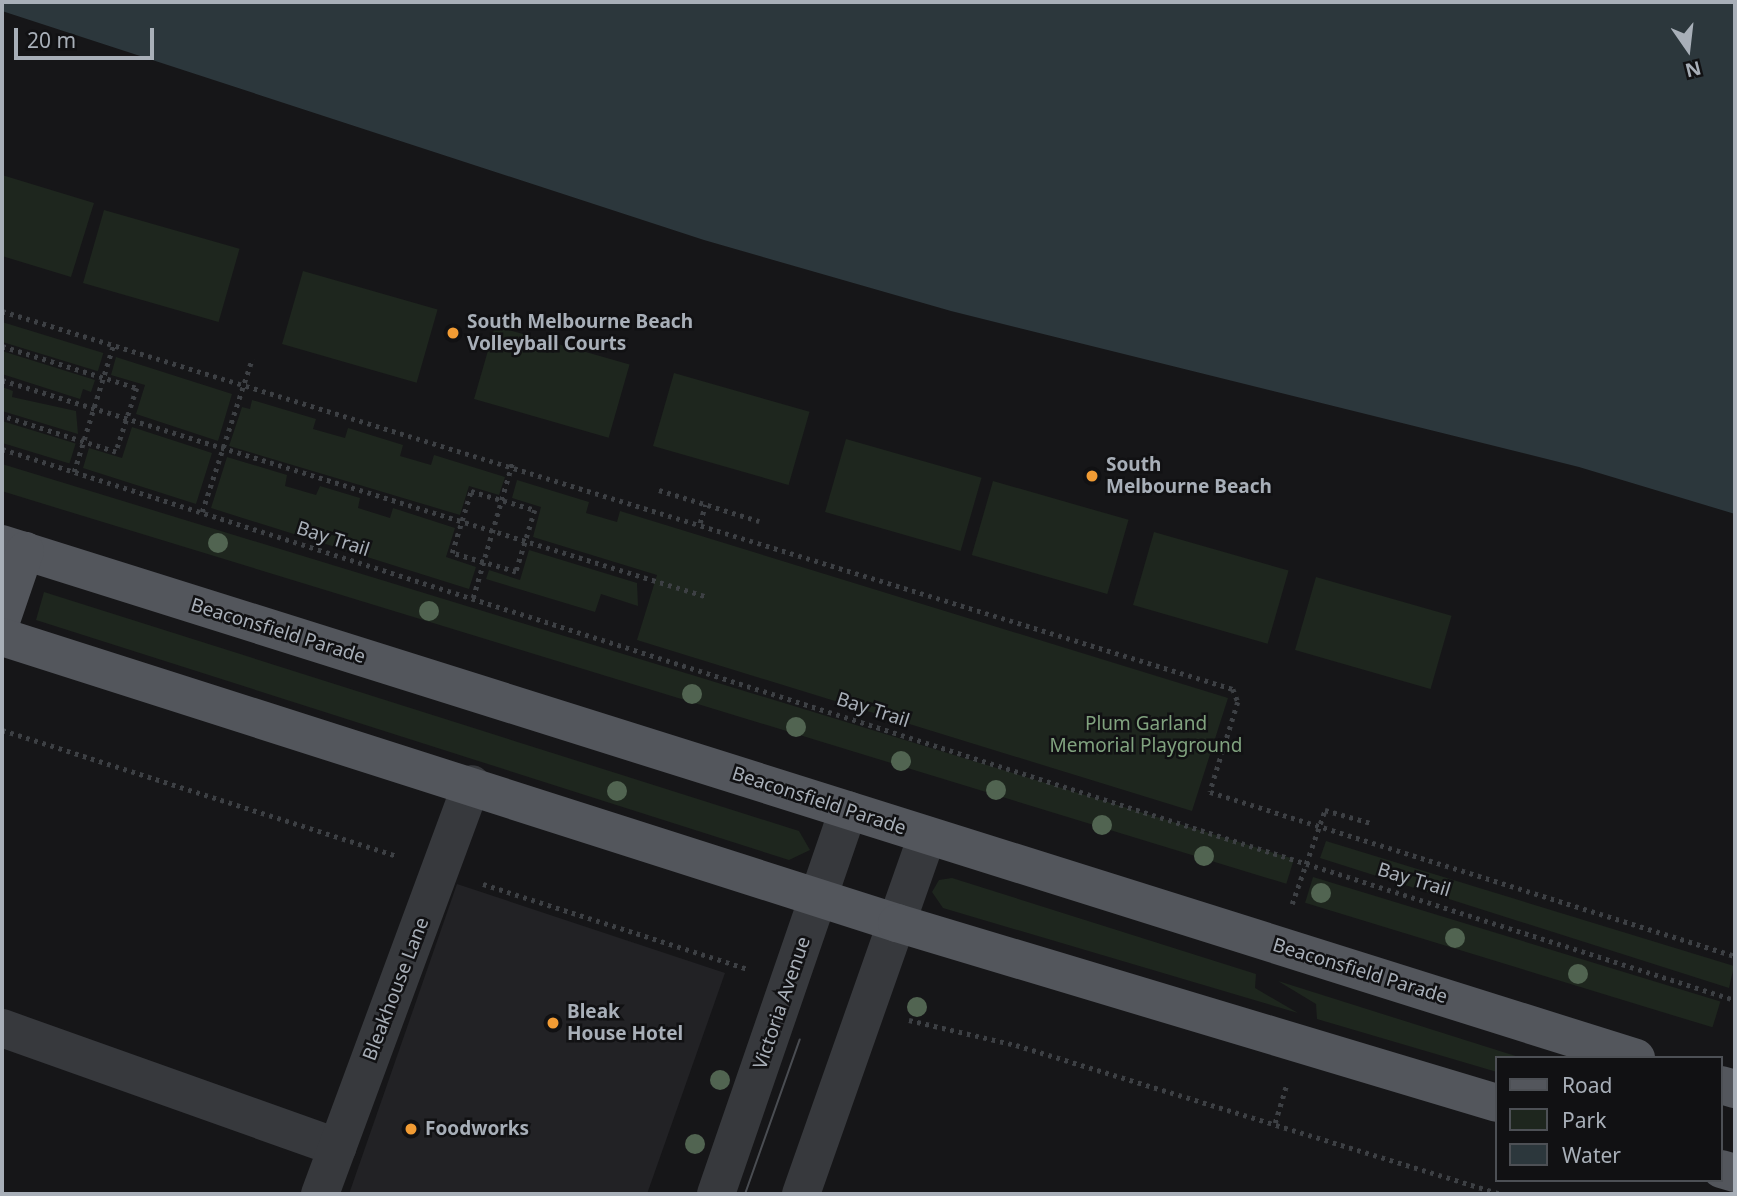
<!DOCTYPE html>
<html>
<head>
<meta charset="utf-8">
<style>
  body { margin:0 }
  #map { position:relative; width:1737px; height:1196px; overflow:hidden; background:#161618; font-family:"Noto Sans",sans-serif }
  div>[style] { position:absolute }
  .built>* { inset:0; background:#222225 }
  .green>* { inset:0; background:#1e261e; transform-origin:0 0 }
  .water>* { inset:0; background:#2c373c }
  .path>* { height:4.5px; margin-top:-2.25px; transform-origin:0; background:repeating-linear-gradient(90deg,#3d4044 0 3.5px,transparent 0 8.5px) }
  .minor>* { height:38px; margin:-19px; padding:0 19px; transform-origin:19px; border-radius:19px; background:#37393d }
  .major>* { height:38px; margin:-19px; padding:0 19px; transform-origin:19px; border-radius:19px; background:#53565c }
  .tram>* { height:2px; margin:-1px; padding:0 1px; transform-origin:1px; border-radius:1px; background:#4a4d52 }
  .trees>* { width:20px; height:20px; margin:-10px; border-radius:50%; background:#516451 }
  .dots>* { width:19px; height:19px; translate:-50% -50%; box-sizing:border-box; border:4px solid #111113; border-radius:50% }
  span { translate:-50% -50%; white-space:nowrap; text-align:center; line-height:1.15; -webkit-text-stroke:5px #111113; paint-order:stroke }
  .poi-label { font-size:19px; color:#a8afb8; font-weight:700 }
  .left { translate:0 -50%; text-align:left }
  .street-label { font-size:19px; color:#a8afb8 }
  .park-label { font-size:19px; color:#81a37f }
  .frame { position:absolute; inset:0; border:4px solid #a8afb8; pointer-events:none }
  .legend { position:absolute; left:1495px; top:1056px; width:228px; height:126px; box-sizing:border-box; background:#111113; border:2px solid #4d5055; margin:0; padding:9px 12px; list-style:none; font-size:21px; color:#a8afb8 }
  .legend li { display:flex; align-items:center; gap:14px; height:35px }
  .legend b { width:35px; border:2px solid #4d5055 }
  .north { position:absolute; left:1653px; top:14px; width:70px; height:70px; -webkit-text-stroke:5px #111113; paint-order:stroke; rotate:166deg; font-size:19px; font-weight:700; line-height:28px; text-align:center; color:#a8afb8 }
  .north::after { content:''; display:block; margin:auto; width:24px; height:32px; background:#a8afb8; clip-path:polygon(50% 0,100% 100%,50% 72%,0 100%) }
  .scale { position:absolute; left:14px; top:28px; width:140px; height:32px; box-sizing:border-box; border:4px solid #a8afb8; border-top:0; padding-left:9px; font-size:21px; line-height:24px; white-space:nowrap; color:#a8afb8; -webkit-text-stroke:5px #111113; paint-order:stroke }
</style>
</head>
<body>
<div id="map">
  <div class="built">
    <i style="clip-path:polygon(457px 884px,725px 973px,647px 1194px,349px 1194px)"></i>
  </div>
  <div class="green">
    <i style="clip-path:polygon(2px 175px,94px 203px,71px 277px,2px 256px)"></i>
    <i style="left:104px;top:210px;width:141px;height:76px;rotate:16deg"></i>
    <i style="left:303px;top:271px;width:140px;height:76px;rotate:16deg"></i>
    <i style="left:2px;top:322px;width:106px;height:19px;rotate:17deg"></i>
    <i style="left:495px;top:326px;width:140px;height:76px;rotate:16deg"></i>
    <i style="clip-path:polygon(2px 351px,95px 380px,91px 392px,83px 389px,80px 399px,2px 374px)"></i>
    <i style="clip-path:polygon(116px 357px,232px 394px,218px 441px,136px 414px,145px 385px,111px 375px)"></i>
    <i style="left:674px;top:373px;width:141px;height:76px;rotate:16deg"></i>
    <i style="clip-path:polygon(2px 387px,13px 391px,12px 397px,76px 411px,78px 434px,2px 411px)"></i>
    <i style="clip-path:polygon(252px 400px,316px 419px,313px 429px,345px 438px,348px 428px,403px 445px,400px 456px,431px 465px,434px 455px,505px 477px,499px 495px,469px 486px,460px 515px,229px 446px,242px 407px,250px 409px)"></i>
    <i style="left:2px;top:421px;width:77px;height:21px;rotate:17deg"></i>
    <i style="clip-path:polygon(132px 427px,212px 453px,196px 504px,83px 468px,89px 448px,122px 458px)"></i>
    <i style="left:846px;top:439px;width:141px;height:76px;rotate:16deg"></i>
    <i style="clip-path:polygon(227px 457px,287px 475px,285px 486px,316px 495px,320px 486px,360px 498px,358px 508px,390px 518px,393px 508px,455px 528px,446px 557px,476px 567px,469px 589px,211px 508px)"></i>
    <i style="left:2px;top:464px;width:1351px;height:26px;rotate:17deg"></i>
    <i style="clip-path:polygon(517px 480px,589px 502px,586px 513px,617px 522px,620px 511px,1228px 698px,1192px 811px,637px 640px,657px 575px,533px 537px,541px 507px,512px 498px)"></i>
    <i style="left:993px;top:481px;width:141px;height:77px;rotate:16deg"></i>
    <i style="left:1154px;top:532px;width:140px;height:76px;rotate:16deg"></i>
    <i style="clip-path:polygon(529px 550px,637px 583px,638px 606px,601px 594px,595px 612px,486px 579px,489px 570px,520px 580px)"></i>
    <i style="left:1316px;top:577px;width:141px;height:76px;rotate:16deg"></i>
    <i style="clip-path:polygon(44px 592px,799px 831px,810px 850px,789px 860px,36px 620px)"></i>
    <i style="clip-path:polygon(1326px 841px,1734px 966px,1729px 988px,1320px 858px)"></i>
    <i style="left:1313px;top:877px;width:426px;height:27px;rotate:17deg"></i>
    <i style="clip-path:polygon(952px 878px,1256px 974px,1255px 988px,1298px 1013px,943px 908px,932px 892px,939px 880px)"></i>
    <i style="clip-path:polygon(1278px 981px,1522px 1058px,1497px 1058px,1497px 1072px,1317px 1019px,1316px 1004px)"></i>
  </div>
  <div class="water">
    <i style="clip-path:polygon(2px 2px,1735px 2px,1735px 514px,1579px 467px,951px 311px,704px 240px,2px 11px)"></i>
  </div>
  <div class="path">
    <i style="left:2px;top:311px;width:1288px;rotate:17.07deg"></i>
    <i style="left:1233px;top:689px;width:14px;rotate:69deg"></i>
    <i style="left:1238px;top:702px;width:94px;rotate:107.3deg"></i>
    <i style="left:1210px;top:792px;width:550px;rotate:17.35deg"></i>
    <i style="left:2px;top:346px;width:141px;rotate:17.3deg"></i>
    <i style="left:137px;top:388px;width:67px;rotate:108.2deg"></i>
    <i style="left:116px;top:452px;width:120px;rotate:-162.5deg"></i>
    <i style="left:2px;top:380px;width:739px;rotate:17.09deg"></i>
    <i style="left:2px;top:449px;width:1818px;rotate:17.64deg"></i>
    <i style="left:74px;top:472px;width:132px;rotate:-72.8deg"></i>
    <i style="left:659px;top:490px;width:105px;rotate:17.2deg"></i>
    <i style="left:471px;top:491px;width:67px;rotate:16.5deg"></i>
    <i style="left:535px;top:510px;width:65px;rotate:107deg"></i>
    <i style="left:516px;top:572px;width:67px;rotate:-163.5deg"></i>
    <i style="left:452px;top:553px;width:65px;rotate:-73deg"></i>
    <i style="left:202px;top:512px;width:161px;rotate:-71.9deg"></i>
    <i style="left:700px;top:523px;width:19px;rotate:-74deg"></i>
    <i style="left:473px;top:598px;width:140px;rotate:-73.8deg"></i>
    <i style="left:2px;top:730px;width:416px;rotate:17.7deg"></i>
    <i style="left:483px;top:884px;width:277px;rotate:17.8deg"></i>
    <i style="left:1292px;top:904px;width:100px;rotate:-70.7deg"></i>
    <i style="left:1325px;top:810px;width:48px;rotate:15.8deg"></i>
    <i style="left:909px;top:1020px;width:110px;rotate:13.2deg"></i>
    <i style="left:1016px;top:1045px;width:507px;rotate:17.08deg"></i>
    <i style="left:1275px;top:1123px;width:42px;rotate:-73.3deg"></i>
  </div>
  <div class="minor">
    <i style="left:2px;top:1028px;width:356px;rotate:19.6deg"></i>
    <i style="left:320px;top:1194px;width:437px;rotate:-69.7deg"></i>
    <i style="left:716px;top:1194px;width:406px;rotate:-71deg"></i>
    <i style="left:801px;top:1194px;width:380px;rotate:-70.6deg"></i>
  </div>
  <div class="major">
    <i style="left:2px;top:544px;width:1713px;rotate:17.46deg"></i>
    <i style="left:2px;top:618px;width:71px;rotate:-71.1deg"></i>
    <i style="left:2px;top:637px;width:940px;rotate:17.72deg"></i>
    <i style="left:897px;top:923px;width:626px;rotate:16.7deg"></i>
    <i style="left:1721px;top:1085px;width:15px;rotate:16deg"></i>
    <i style="left:1721px;top:1169px;width:15px;rotate:16deg"></i>
  </div>
  <div class="tram">
    <i style="left:745px;top:1194px;width:164px;rotate:-70.5deg"></i>
  </div>
  <div class="trees">
    <i style="left:218px;top:543px"></i>
    <i style="left:429px;top:611px"></i>
    <i style="left:692px;top:694px"></i>
    <i style="left:796px;top:727px"></i>
    <i style="left:901px;top:761px"></i>
    <i style="left:996px;top:790px"></i>
    <i style="left:617px;top:791px"></i>
    <i style="left:1102px;top:825px"></i>
    <i style="left:1204px;top:856px"></i>
    <i style="left:1321px;top:893px"></i>
    <i style="left:1455px;top:938px"></i>
    <i style="left:1578px;top:974px"></i>
    <i style="left:917px;top:1007px"></i>
    <i style="left:720px;top:1080px"></i>
    <i style="left:695px;top:1144px"></i>
  </div>
  <div class="dots">
    <i style="left:453px;top:333px;background:#f29c34"></i>
    <i style="left:1092px;top:476px;background:#f29c34"></i>
    <i style="left:553px;top:1023px;background:#f29c34"></i>
    <i style="left:411px;top:1129px;background:#f29c34"></i>
  </div>
  <div class="poi-label">
    <span class="left" style="left:467px;top:333px">South Melbourne Beach<br>Volleyball Courts</span>
    <span class="left" style="left:1106px;top:476px">South<br>Melbourne Beach</span>
    <span class="left" style="left:567px;top:1023px">Bleak<br>House Hotel</span>
    <span class="left" style="left:425px;top:1129px">Foodworks</span>
  </div>
  <div class="street-label">
    <span style="left:333px;top:539px;rotate:18deg">Bay Trail</span>
    <span style="left:278px;top:631px;rotate:17deg">Beaconsfield Parade</span>
    <span style="left:873px;top:710px;rotate:18deg">Bay Trail</span>
    <span style="left:819px;top:801px;rotate:18deg">Beaconsfield Parade</span>
    <span style="left:1414px;top:880px;rotate:17deg">Bay Trail</span>
    <span style="left:1360px;top:971px;rotate:17deg">Beaconsfield Parade</span>
    <span style="left:396px;top:989px;rotate:-69deg">Bleakhouse Lane</span>
    <span style="left:782px;top:1003px;rotate:-71deg">Victoria Avenue</span>
  </div>
  <div class="park-label">
    <span style="left:1146px;top:735px">Plum Garland<br>Memorial Playground</span>
  </div>
  <div class="frame"></div>
  <ul class="legend">
  <li><b style="height:9px;background:#53565c"></b>Road</li>
  <li><b style="height:19px;background:#1e261e"></b>Park</li>
  <li><b style="height:19px;background:#2c373c"></b>Water</li>
  </ul>
  <div class="north">N</div>
  <div class="scale">20 m</div>
</div>
</body>
</html>
